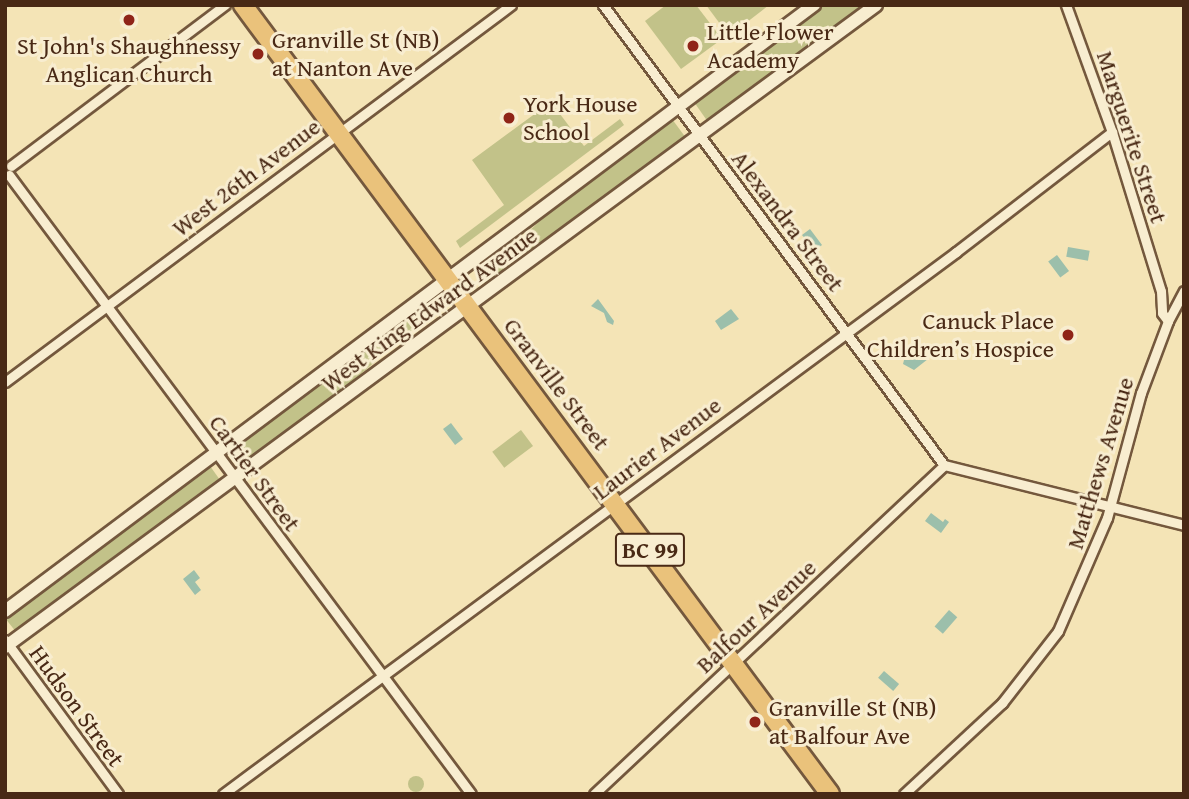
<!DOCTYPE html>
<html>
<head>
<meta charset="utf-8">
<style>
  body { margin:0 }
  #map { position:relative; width:1189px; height:799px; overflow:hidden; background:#f4e4b6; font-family:"Gentium Book Plus",serif }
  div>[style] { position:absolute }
  .green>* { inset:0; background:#c2c289; transform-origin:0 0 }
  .round { border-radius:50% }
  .water>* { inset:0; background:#9cbfab; transform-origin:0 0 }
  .roads { filter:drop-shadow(2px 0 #74583d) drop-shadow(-2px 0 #74583d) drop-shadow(0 2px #74583d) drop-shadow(0 -2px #74583d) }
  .street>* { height:9px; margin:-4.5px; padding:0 4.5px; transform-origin:4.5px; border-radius:4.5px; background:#f8edd0 }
  .secondary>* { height:12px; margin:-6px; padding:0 6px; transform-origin:6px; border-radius:6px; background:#f8edd0 }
  .highway>* { height:18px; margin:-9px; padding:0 9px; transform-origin:9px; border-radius:9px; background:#eac27b }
  .dots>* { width:19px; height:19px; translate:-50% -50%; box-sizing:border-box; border:4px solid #f8edd0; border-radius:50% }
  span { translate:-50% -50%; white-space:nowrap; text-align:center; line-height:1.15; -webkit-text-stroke:6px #f8edd0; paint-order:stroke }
  .shield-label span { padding:2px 5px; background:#f8edd0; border:2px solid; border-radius:5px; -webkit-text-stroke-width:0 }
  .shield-label { font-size:23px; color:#492915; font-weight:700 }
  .poi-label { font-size:24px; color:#492915 }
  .left { translate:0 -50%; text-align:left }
  .right { translate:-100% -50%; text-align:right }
  .street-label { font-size:24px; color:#492915 }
  .frame { position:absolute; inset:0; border:7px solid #492915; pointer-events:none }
</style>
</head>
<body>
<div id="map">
  <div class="green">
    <i style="clip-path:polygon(666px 5px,696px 5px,722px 39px,681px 69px,645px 21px)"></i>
    <i style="clip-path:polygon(706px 5px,769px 5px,729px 36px)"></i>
    <i style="clip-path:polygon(824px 5px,866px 5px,708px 122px,694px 102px)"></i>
    <i style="clip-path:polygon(551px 102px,584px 146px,620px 119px,624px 125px,460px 248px,456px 241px,504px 205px,472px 160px)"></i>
    <i style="clip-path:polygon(672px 119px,686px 138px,489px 283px,480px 284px,484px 275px,554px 207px)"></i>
    <i style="clip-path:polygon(437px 303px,415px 328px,343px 389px,242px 464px,231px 450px,425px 306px)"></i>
    <i style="left:521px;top:430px;width:20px;height:36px;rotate:53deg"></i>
    <i style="clip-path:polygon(210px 466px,220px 480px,216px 483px,16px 632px,5px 618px)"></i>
    <i class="round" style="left:408px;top:776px;width:16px;height:16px"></i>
  </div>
  <div class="water">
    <i style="left:810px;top:229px;width:20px;height:10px;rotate:53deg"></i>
    <i style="left:1068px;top:247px;width:22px;height:10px;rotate:10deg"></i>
    <i style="left:1057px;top:255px;width:20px;height:11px;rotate:53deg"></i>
    <i style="clip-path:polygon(598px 299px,614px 321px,613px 325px,607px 322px,604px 313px,591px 306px)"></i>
    <i style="clip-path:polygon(731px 309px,739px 319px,721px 330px,715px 321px)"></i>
    <i style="clip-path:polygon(923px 352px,928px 359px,914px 370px,903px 364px,904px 360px,910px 360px)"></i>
    <i style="left:451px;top:423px;width:20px;height:10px;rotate:53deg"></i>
    <i style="clip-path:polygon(931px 513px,943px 522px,945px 519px,949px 522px,941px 533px,925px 521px)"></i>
    <i style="clip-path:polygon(194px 570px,200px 578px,195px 582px,201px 590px,195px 595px,183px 579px)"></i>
    <i style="left:949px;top:610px;width:11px;height:22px;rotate:41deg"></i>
    <i style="left:884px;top:671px;width:20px;height:9px;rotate:41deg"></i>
  </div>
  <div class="roads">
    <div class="street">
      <i style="left:603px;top:5px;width:573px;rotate:53.45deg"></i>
      <i style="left:944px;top:465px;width:247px;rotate:14deg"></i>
      <i style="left:1066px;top:5px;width:135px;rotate:70.1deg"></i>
      <i style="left:1112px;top:132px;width:166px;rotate:72.9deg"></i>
      <i style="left:1161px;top:291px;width:22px;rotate:87deg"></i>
      <i style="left:1162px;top:313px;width:10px;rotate:53deg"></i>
      <i style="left:11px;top:166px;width:268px;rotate:-37deg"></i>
      <i style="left:9px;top:175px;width:772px;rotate:53.26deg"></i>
      <i style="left:5px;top:382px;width:631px;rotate:-36.69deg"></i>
      <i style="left:5px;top:640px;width:191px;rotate:53.7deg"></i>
      <i style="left:223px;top:794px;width:912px;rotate:-36.48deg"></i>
      <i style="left:956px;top:252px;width:197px;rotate:-37.6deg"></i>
      <i style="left:594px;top:794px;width:480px;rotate:-43.2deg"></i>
      <i style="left:904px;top:794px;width:134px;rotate:-42.9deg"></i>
      <i style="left:1002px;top:703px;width:91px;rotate:-52.1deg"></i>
      <i style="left:1058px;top:631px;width:123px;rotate:-66.6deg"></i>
      <i style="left:1107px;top:518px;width:130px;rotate:-74.8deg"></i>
      <i style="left:1141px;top:393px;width:77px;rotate:-69.4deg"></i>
      <i style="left:1168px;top:321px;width:34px;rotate:-62deg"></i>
    </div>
    <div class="secondary">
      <i style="left:5px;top:611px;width:1011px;rotate:-36.84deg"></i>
      <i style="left:5px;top:647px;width:1082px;rotate:-36.39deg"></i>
    </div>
    <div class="highway">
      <i style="left:243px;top:5px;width:983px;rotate:53.35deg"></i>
    </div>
  </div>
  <div class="dots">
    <i style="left:129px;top:20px;background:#8f2418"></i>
    <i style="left:693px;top:46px;background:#8f2418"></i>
    <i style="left:258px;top:54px;background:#8f2418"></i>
    <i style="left:509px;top:118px;background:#8f2418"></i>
    <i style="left:1068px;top:335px;background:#8f2418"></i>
    <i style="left:755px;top:722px;background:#8f2418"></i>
  </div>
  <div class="shield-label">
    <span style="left:650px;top:550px">BC 99</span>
  </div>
  <div class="poi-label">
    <span class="left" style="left:707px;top:46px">Little Flower<br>Academy</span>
    <span class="left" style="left:272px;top:54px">Granville St (NB)<br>at Nanton Ave</span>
    <span style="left:129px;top:60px">St John's Shaughnessy<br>Anglican Church</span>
    <span class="left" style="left:523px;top:118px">York House<br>School</span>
    <span class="right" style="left:1054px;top:335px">Canuck Place<br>Children’s Hospice</span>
    <span class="left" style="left:769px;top:722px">Granville St (NB)<br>at Balfour Ave</span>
  </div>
  <div class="street-label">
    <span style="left:1132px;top:137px;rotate:72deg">Marguerite Street</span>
    <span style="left:246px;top:177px;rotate:-37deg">West 26th Avenue</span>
    <span style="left:788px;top:221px;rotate:53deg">Alexandra Street</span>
    <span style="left:429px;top:309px;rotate:-36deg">West King Edward Avenue</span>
    <span style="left:557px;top:384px;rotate:53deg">Granville Street</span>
    <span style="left:657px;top:448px;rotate:-37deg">Laurier Avenue</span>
    <span style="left:1100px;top:463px;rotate:-73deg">Matthews Avenue</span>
    <span style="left:255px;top:473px;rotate:54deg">Cartier Street</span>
    <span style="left:756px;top:616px;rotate:-43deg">Balfour Avenue</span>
    <span style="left:77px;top:706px;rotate:54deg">Hudson Street</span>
  </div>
  <div class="frame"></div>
</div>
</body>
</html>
